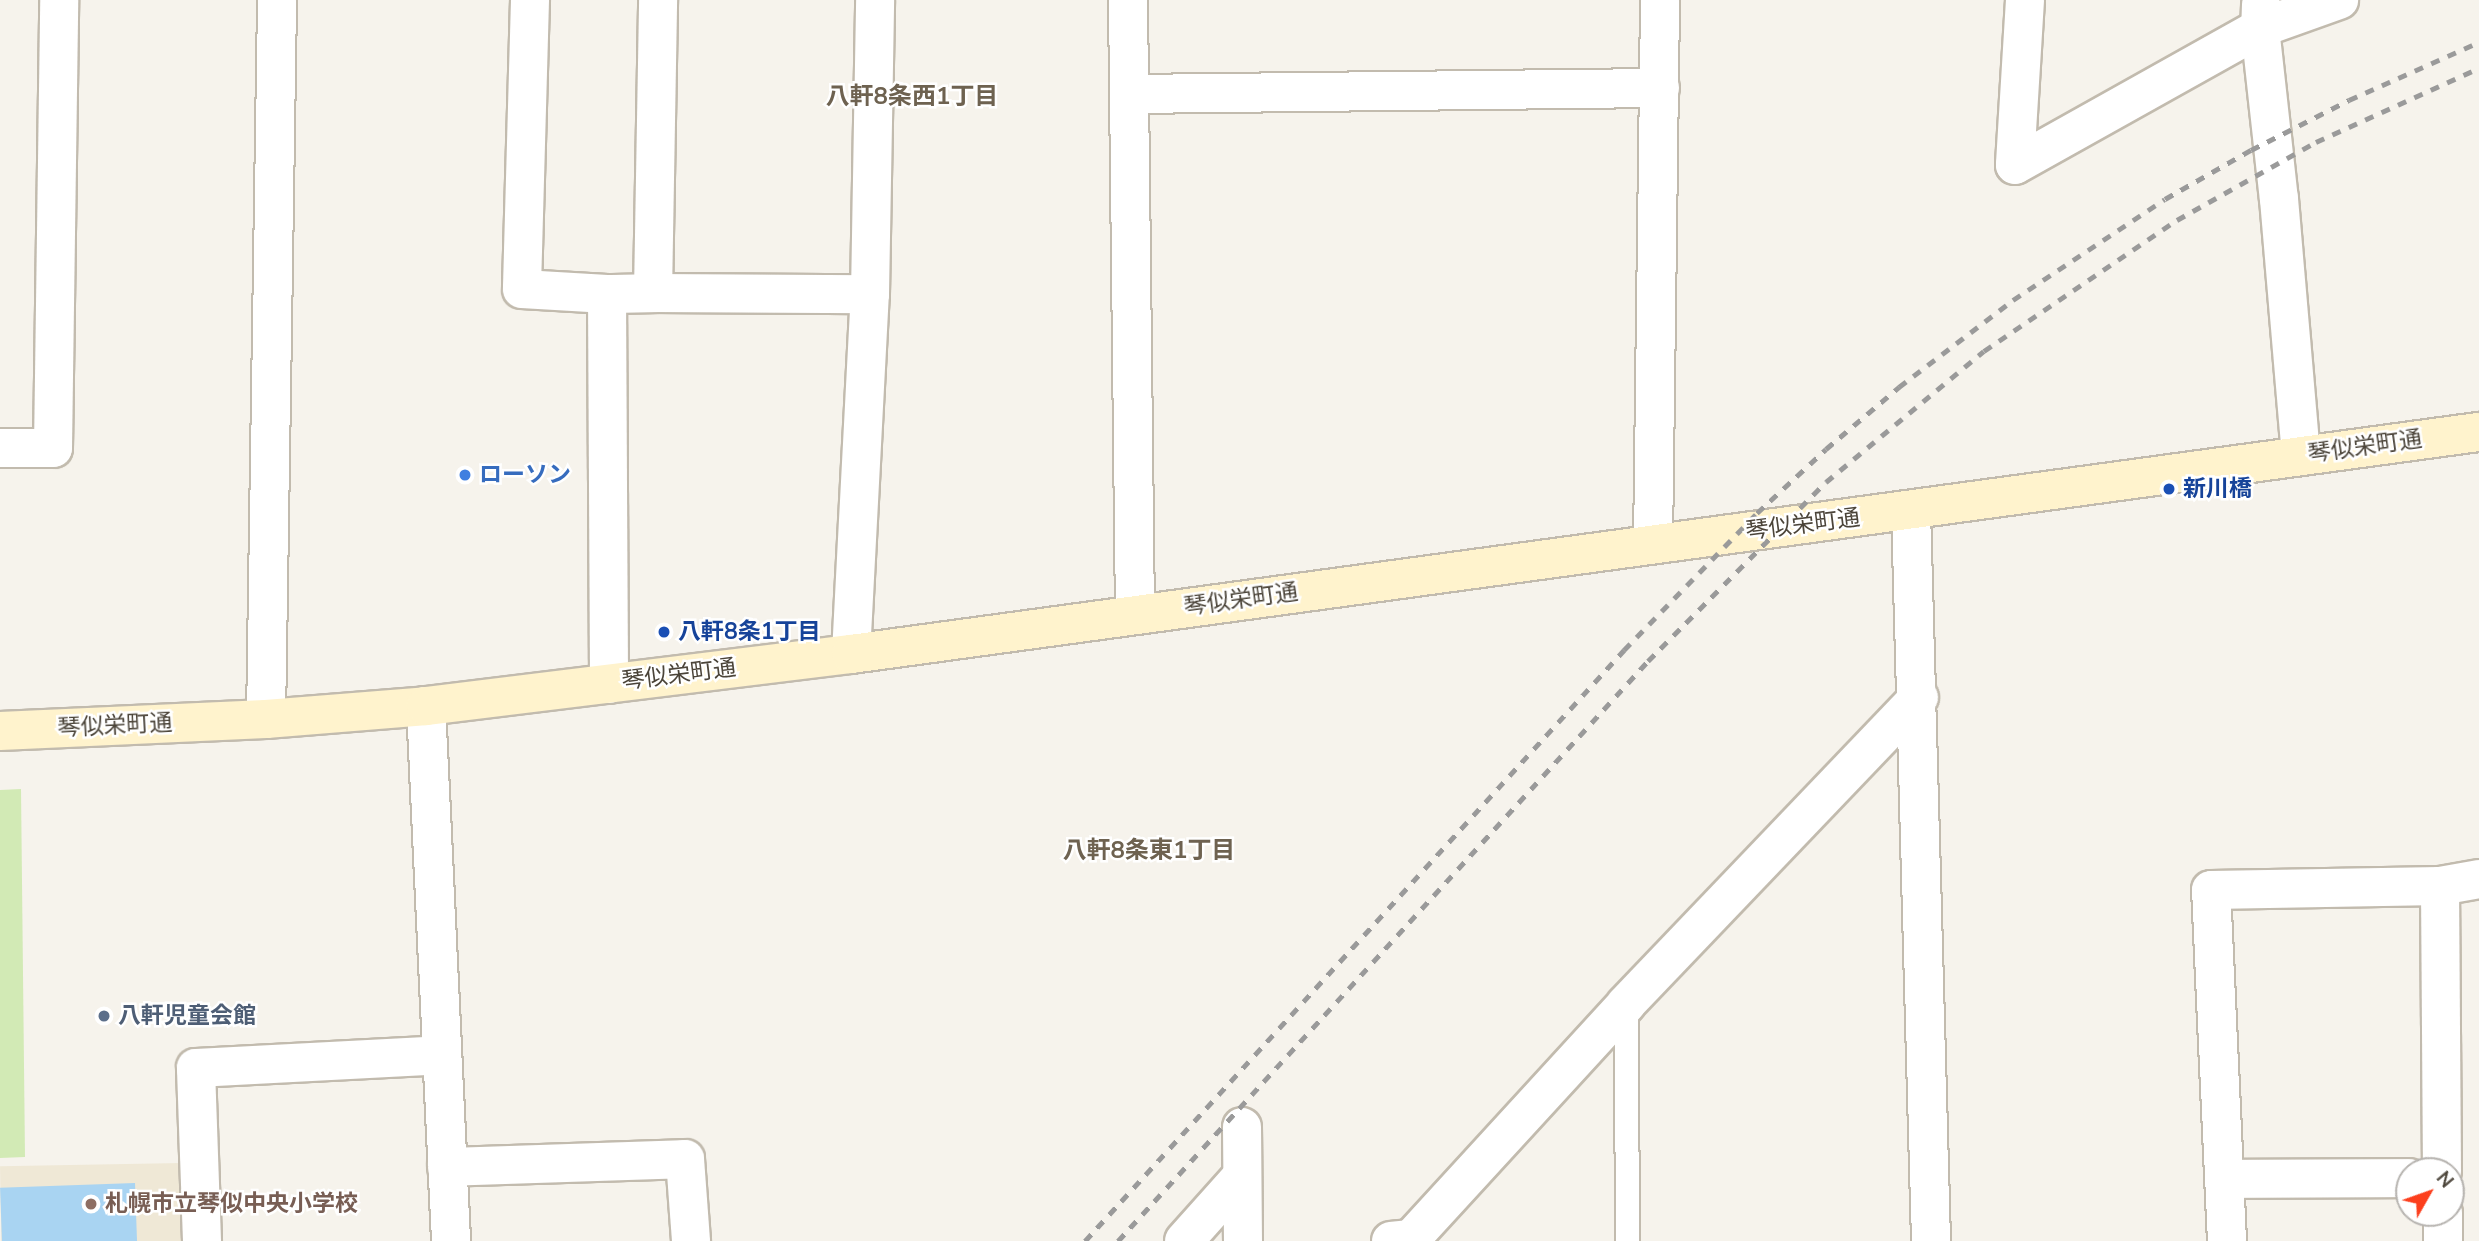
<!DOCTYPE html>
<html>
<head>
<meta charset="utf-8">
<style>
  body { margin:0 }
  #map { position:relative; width:2479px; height:1241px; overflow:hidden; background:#f6f3ec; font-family:"Nunito Sans","Noto Sans JP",sans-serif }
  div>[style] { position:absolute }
  .education>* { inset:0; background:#efe8d6; transform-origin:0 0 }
  .green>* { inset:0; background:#d2eab5 }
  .water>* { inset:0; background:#a9d4f2; transform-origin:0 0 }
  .roads { filter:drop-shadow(2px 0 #c2bbae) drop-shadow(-2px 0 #c2bbae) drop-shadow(0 2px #c2bbae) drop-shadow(0 -2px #c2bbae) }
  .service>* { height:23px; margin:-11.5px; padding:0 11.5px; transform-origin:11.5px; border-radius:11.5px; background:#fff }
  .minor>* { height:38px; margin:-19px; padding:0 19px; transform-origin:19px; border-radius:19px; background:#fff }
  .secondary>* { height:38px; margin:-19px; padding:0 19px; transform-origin:19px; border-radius:19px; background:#fff3cd }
  .rail>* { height:5px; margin-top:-2.5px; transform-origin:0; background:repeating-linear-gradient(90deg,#9a9a9a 0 9px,transparent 0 18px) }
  .dots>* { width:19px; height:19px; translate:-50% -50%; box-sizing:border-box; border:4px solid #fff; border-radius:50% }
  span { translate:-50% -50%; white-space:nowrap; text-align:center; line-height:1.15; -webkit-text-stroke:5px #fff; paint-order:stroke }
  .street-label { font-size:23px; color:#4b4439 }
  .shop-label { font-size:23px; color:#366cbe; font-weight:700 }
  .left { translate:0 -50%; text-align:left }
  .transit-label { font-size:23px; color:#164399; font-weight:700 }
  .service-label { font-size:23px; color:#4e5e75; font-weight:700 }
  .education-label { font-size:23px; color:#785e54; font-weight:700 }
  .neighbourhood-label { font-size:24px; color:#6e6250; font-weight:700 }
  .north { position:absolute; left:2395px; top:1157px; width:70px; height:70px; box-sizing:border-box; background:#fff; border:2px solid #b7b4b0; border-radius:50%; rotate:50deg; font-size:19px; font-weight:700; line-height:28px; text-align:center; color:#4b4439 }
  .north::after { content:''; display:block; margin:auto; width:24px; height:32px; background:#fc3f1d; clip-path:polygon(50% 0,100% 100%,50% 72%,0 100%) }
</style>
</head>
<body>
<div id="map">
  <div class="education">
    <i style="left:182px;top:1163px;width:78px;height:182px;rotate:89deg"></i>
  </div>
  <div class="green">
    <i style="clip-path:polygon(21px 789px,25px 1157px,0 1158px,0 790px)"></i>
  </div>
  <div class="water">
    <i style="left:135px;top:1183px;width:58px;height:135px;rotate:88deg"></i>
  </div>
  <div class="roads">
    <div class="service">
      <i style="left:1626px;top:1004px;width:237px;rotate:89.8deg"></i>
    </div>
    <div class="minor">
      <i style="left:530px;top:0;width:289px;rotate:91.6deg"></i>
      <i style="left:522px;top:289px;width:85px;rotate:3.4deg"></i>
      <i style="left:607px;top:294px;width:390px;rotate:89.7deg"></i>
      <i style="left:1128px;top:0;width:614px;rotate:89.35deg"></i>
      <i style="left:2025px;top:0;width:165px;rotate:93.5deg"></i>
      <i style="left:2015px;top:165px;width:281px;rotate:-29.2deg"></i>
      <i style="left:2260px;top:28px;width:84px;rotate:-19.5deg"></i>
      <i style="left:2261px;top:5px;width:23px;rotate:92deg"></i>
      <i style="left:2260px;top:28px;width:172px;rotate:83.7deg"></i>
      <i style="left:2279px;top:199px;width:258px;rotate:85.1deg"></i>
      <i style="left:1130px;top:94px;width:530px;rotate:-0.65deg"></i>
      <i style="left:653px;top:293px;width:217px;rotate:0.3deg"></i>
      <i style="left:607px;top:294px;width:46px;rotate:-1.2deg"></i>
      <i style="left:653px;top:293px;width:293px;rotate:-89deg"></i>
      <i style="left:0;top:448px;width:53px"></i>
      <i style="left:53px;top:448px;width:448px;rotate:-89.2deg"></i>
      <i style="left:1911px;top:511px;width:730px;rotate:88.43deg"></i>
      <i style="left:1653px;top:544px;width:544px;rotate:-89.26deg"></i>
      <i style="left:851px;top:654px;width:361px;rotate:-87deg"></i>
      <i style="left:870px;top:294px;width:294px;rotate:-89deg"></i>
      <i style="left:426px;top:706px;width:536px;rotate:87.32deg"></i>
      <i style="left:266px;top:719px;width:719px;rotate:-89.12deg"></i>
      <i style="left:2440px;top:886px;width:285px;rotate:89.6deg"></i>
      <i style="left:1242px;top:1127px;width:114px;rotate:89.5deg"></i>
      <i style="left:447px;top:1167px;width:238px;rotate:-1.9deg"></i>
      <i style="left:685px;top:1159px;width:82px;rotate:85.8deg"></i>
      <i style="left:2225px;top:1179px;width:184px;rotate:-0.3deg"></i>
      <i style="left:2443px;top:1213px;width:28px;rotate:90deg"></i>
      <i style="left:202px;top:1241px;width:173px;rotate:-92deg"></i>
      <i style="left:196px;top:1068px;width:245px;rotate:-3deg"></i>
      <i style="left:1184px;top:1241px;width:86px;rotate:-48.3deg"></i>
      <i style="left:1391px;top:1241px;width:20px;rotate:-6deg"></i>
      <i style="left:1411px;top:1239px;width:319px;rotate:-47.5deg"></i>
      <i style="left:1626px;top:1004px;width:424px;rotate:-46.3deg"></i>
      <i style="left:2227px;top:1241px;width:351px;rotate:-92.6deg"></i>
      <i style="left:2211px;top:890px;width:229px;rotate:-1deg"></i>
      <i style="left:2440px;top:886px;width:40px;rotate:-10deg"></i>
    </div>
    <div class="secondary">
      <i style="left:0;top:731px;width:266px;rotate:-2.6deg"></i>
      <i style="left:266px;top:719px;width:161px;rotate:-4.6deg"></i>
      <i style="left:426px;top:706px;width:428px;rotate:-7deg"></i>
      <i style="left:851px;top:654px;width:1643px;rotate:-7.77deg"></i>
    </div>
  </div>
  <div class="rail">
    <i style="left:1085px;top:1241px;width:800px;rotate:-47.63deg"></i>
    <i style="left:1624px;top:650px;width:191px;rotate:-45.8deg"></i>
    <i style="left:1757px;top:513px;width:94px;rotate:-42.8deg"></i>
    <i style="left:1826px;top:449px;width:96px;rotate:-40.3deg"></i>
    <i style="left:1899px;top:387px;width:143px;rotate:-37.3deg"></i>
    <i style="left:2013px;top:300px;width:182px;rotate:-33.6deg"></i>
    <i style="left:2165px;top:199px;width:99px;rotate:-29.7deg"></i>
    <i style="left:2251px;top:150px;width:110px;rotate:-27deg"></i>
    <i style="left:2349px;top:100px;width:142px;rotate:-24deg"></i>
    <i style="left:1118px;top:1241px;width:786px;rotate:-47.58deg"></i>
    <i style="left:1648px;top:661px;width:252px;rotate:-45.2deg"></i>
    <i style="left:1826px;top:482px;width:205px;rotate:-39.7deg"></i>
    <i style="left:1984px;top:351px;width:233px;rotate:-34.2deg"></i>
    <i style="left:2177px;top:220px;width:159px;rotate:-29.3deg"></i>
    <i style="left:2316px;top:142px;width:179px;rotate:-24.4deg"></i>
  </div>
  <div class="dots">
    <i style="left:465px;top:475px;background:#3f7fe0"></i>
    <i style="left:2169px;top:489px;background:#1a4fb4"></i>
    <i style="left:664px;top:632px;background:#1a4fb4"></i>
    <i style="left:104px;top:1016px;background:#5c6f8a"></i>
    <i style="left:91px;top:1204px;background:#8d6e63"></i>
  </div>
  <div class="street-label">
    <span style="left:2365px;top:447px;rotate:-8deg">琴似栄町通</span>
    <span style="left:1803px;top:525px;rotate:-7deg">琴似栄町通</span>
    <span style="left:1241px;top:600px;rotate:-8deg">琴似栄町通</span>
    <span style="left:679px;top:675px;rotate:-7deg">琴似栄町通</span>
    <span style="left:115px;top:726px;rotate:-3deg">琴似栄町通</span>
  </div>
  <div class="shop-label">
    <span class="left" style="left:479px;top:475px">ローソン</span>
  </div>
  <div class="transit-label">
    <span class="left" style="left:2183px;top:489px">新川橋</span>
    <span class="left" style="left:678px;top:632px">八軒8条1丁目</span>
  </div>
  <div class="service-label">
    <span class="left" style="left:118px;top:1016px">八軒児童会館</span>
  </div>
  <div class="education-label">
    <span class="left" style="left:105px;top:1204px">札幌市立琴似中央小学校</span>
  </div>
  <div class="neighbourhood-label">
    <span style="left:912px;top:97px">八軒8条西1丁目</span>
    <span style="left:1149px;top:851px">八軒8条東1丁目</span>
  </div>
  <div class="north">N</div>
</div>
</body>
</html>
